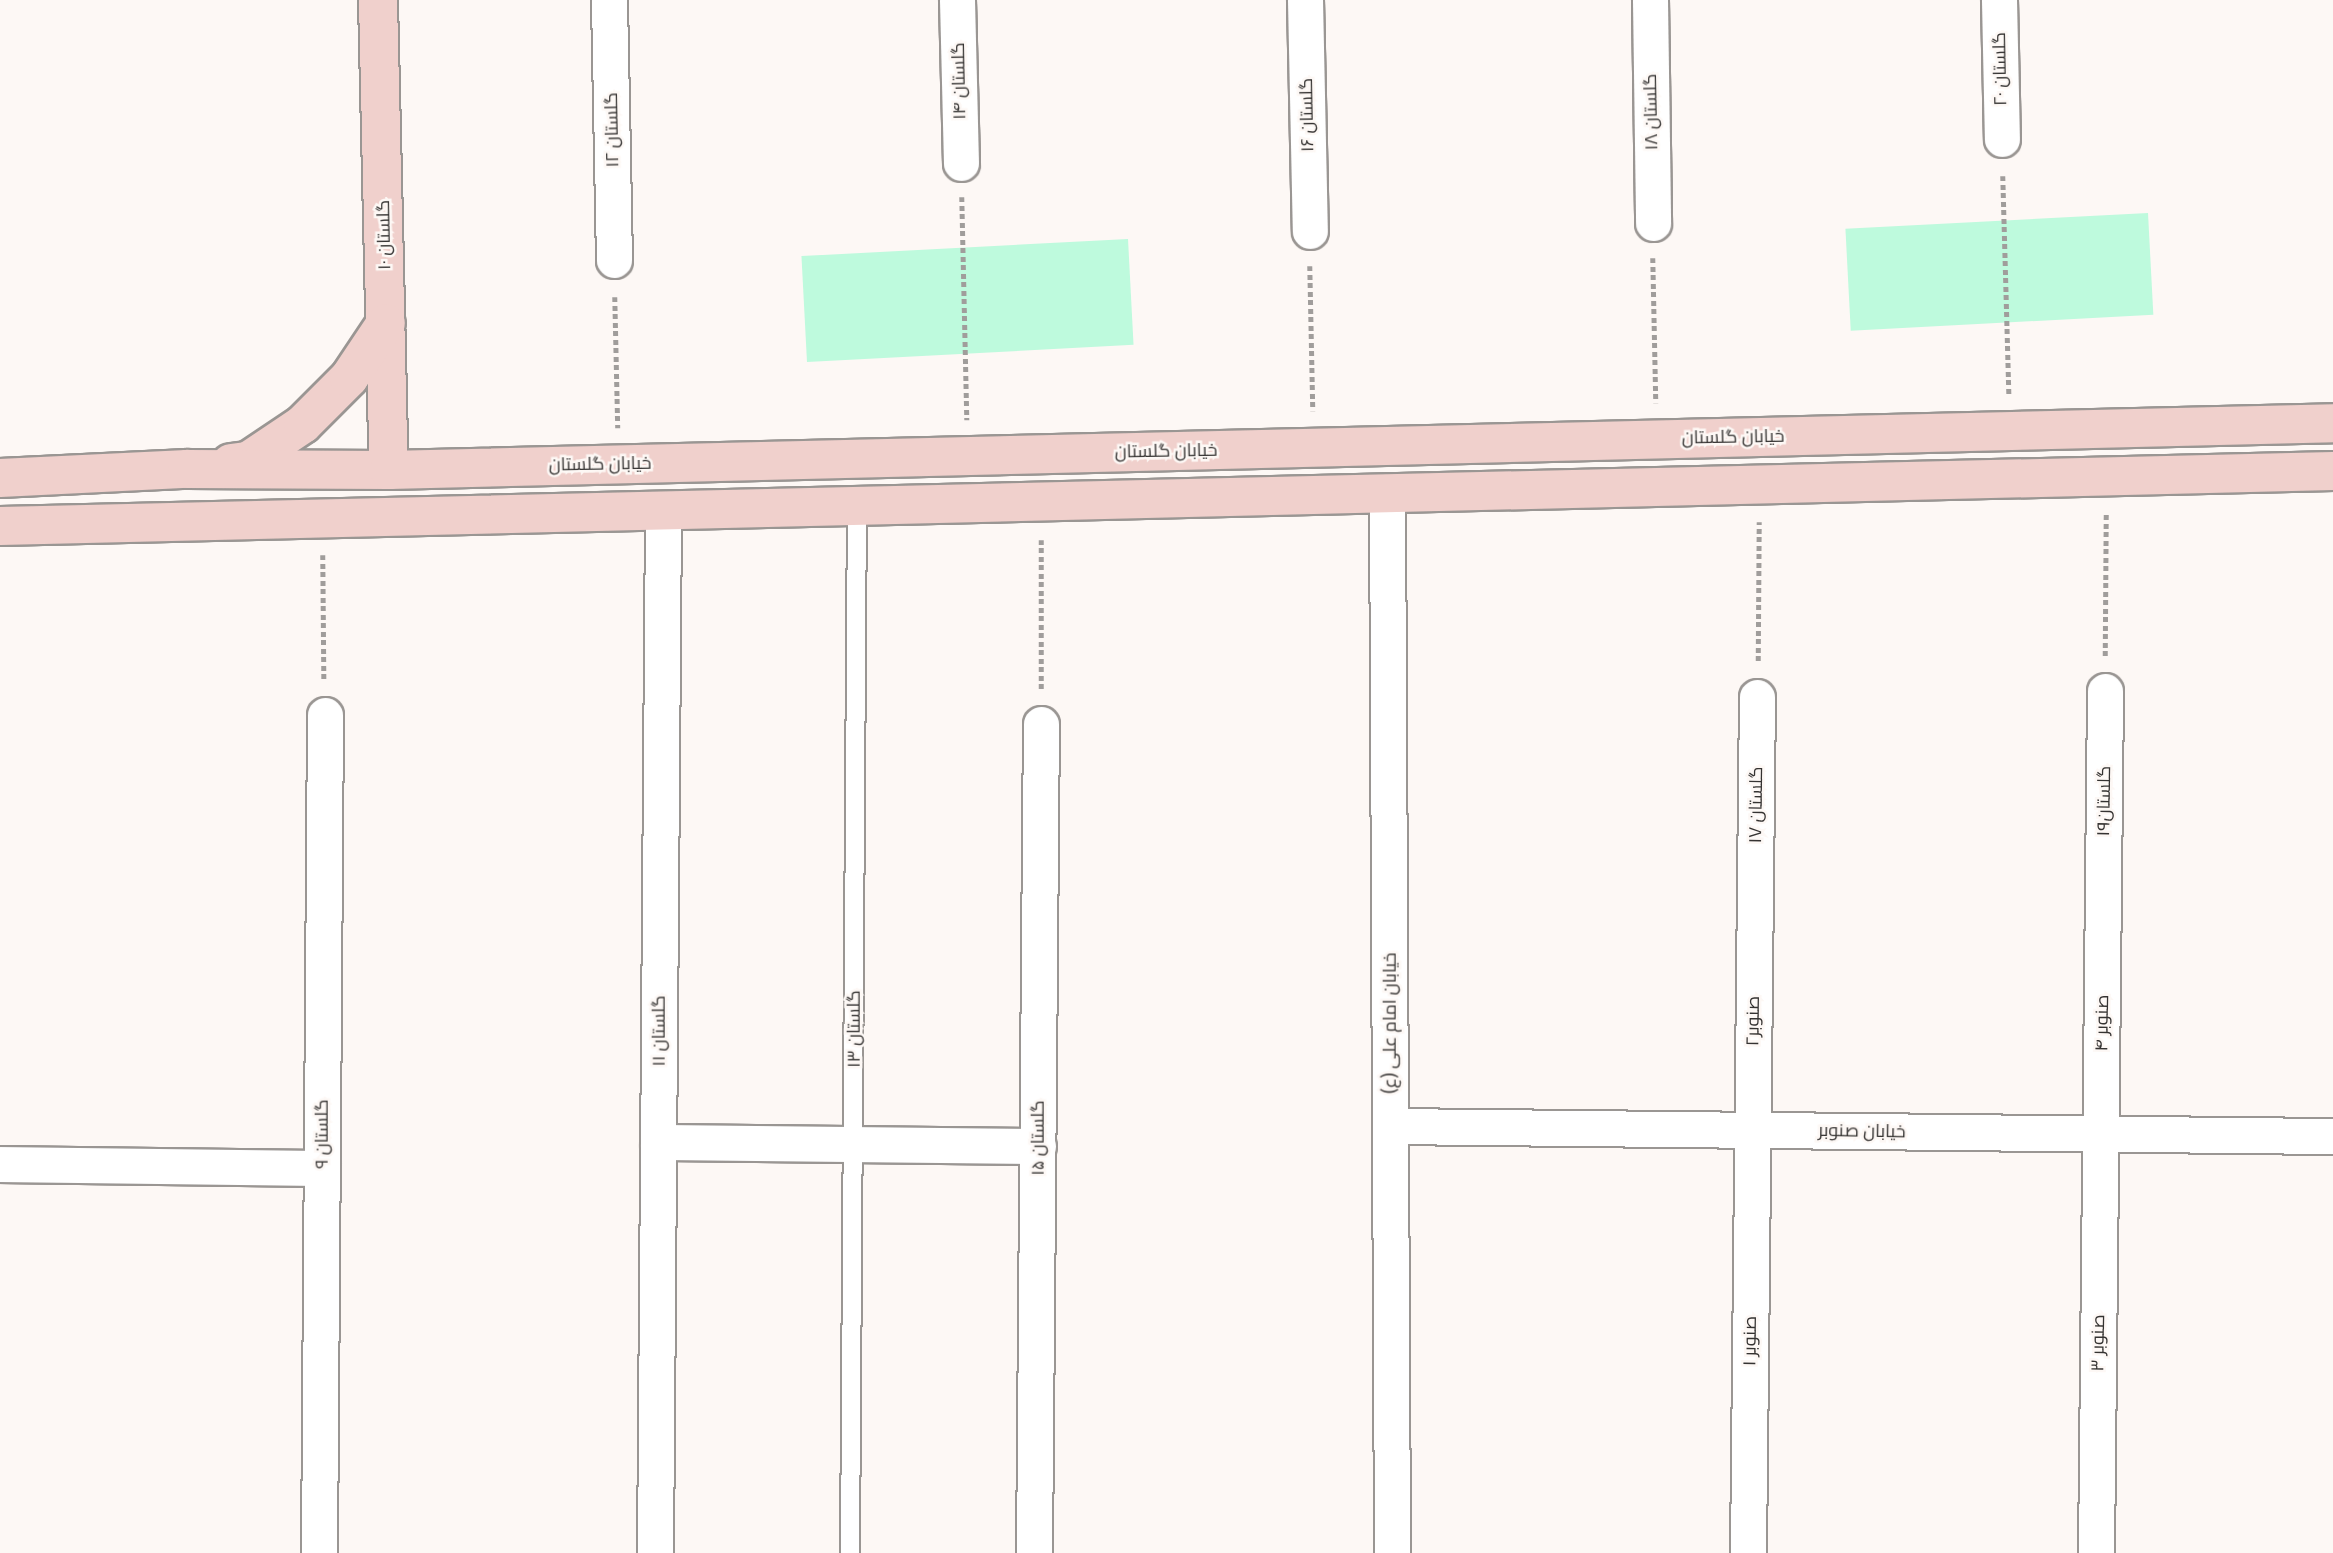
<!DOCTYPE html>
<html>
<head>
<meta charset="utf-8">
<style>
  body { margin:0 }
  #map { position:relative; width:2333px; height:1553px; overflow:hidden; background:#fdf8f5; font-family:"Fira Sans Condensed",Cairo,sans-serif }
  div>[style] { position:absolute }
  .green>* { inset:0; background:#befadd; transform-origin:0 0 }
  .path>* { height:4.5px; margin-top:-2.25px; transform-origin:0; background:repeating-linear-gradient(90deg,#a09d9b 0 5px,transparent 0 8.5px) }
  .roads { filter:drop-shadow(2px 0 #9a9693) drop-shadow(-2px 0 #9a9693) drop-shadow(0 2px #9a9693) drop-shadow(0 -2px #9a9693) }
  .lane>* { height:18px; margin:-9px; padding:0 9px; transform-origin:9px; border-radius:9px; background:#fff }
  .street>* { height:35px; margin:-17.5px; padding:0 17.5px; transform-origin:17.5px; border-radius:17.5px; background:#fff }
  .secondary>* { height:38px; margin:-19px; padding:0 19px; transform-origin:19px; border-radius:19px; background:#f0d0cc }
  span { translate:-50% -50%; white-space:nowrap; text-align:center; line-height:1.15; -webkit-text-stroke:5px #fdf8f5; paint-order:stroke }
  .street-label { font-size:18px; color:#353332 }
</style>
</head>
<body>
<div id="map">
  <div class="green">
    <i style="left:2148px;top:213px;width:102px;height:303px;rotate:87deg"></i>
    <i style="left:1128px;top:239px;width:106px;height:327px;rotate:87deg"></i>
  </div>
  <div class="path">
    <i style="left:2003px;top:176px;width:219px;rotate:88.4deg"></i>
    <i style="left:962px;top:197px;width:223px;rotate:88.7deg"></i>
    <i style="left:1653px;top:258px;width:145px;rotate:88.8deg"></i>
    <i style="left:1310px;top:266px;width:145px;rotate:88.8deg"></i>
    <i style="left:615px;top:297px;width:131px;rotate:88.7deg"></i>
    <i style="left:323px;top:555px;width:124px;rotate:89.5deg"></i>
    <i style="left:2105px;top:656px;width:142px;rotate:-89.6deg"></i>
    <i style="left:1758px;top:661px;width:139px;rotate:-89.6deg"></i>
    <i style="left:1041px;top:689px;width:149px;rotate:-90deg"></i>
  </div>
  <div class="roads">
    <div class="lane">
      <i style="left:850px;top:1553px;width:1048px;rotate:-89.62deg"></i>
    </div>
    <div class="street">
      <i style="left:609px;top:0;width:260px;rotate:88.9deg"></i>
      <i style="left:957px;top:0;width:163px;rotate:88.6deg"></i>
      <i style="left:1305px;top:0;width:231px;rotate:88.8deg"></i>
      <i style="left:1650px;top:0;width:223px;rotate:89.2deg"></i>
      <i style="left:1999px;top:0;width:139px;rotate:88.8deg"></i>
      <i style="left:1387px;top:492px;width:1061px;rotate:89.73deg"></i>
      <i style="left:1390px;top:1126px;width:943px;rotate:0.61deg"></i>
      <i style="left:658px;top:1142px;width:380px;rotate:0.6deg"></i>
      <i style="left:0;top:1164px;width:322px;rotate:0.7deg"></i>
      <i style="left:319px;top:1553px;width:838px;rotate:-89.59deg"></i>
      <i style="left:655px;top:1553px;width:1043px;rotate:-89.56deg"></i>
      <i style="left:1034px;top:1553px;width:829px;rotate:-89.52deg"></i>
      <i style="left:1748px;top:1553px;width:856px;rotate:-89.4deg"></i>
      <i style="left:2096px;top:1553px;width:862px;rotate:-89.4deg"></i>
    </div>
    <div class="secondary">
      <i style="left:378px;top:0;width:470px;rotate:88.7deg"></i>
      <i style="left:231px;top:463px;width:17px;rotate:-7deg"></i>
      <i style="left:248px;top:461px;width:66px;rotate:-33.9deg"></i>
      <i style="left:303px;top:424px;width:65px;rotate:-45deg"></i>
      <i style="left:349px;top:378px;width:66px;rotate:-56.1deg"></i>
      <i style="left:0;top:478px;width:187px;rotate:-2.8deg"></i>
      <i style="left:187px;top:469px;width:202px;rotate:0.3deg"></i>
      <i style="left:389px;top:470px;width:1945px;rotate:-1.38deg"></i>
      <i style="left:0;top:526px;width:2334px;rotate:-1.35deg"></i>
    </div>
  </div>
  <div class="street-label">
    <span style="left:2000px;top:69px;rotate:-91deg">گلستان ۲۰</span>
    <span style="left:959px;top:81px;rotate:-91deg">گلستان ۱۴</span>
    <span style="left:1651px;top:112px;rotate:-91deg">گلستان ۱۸</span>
    <span style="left:1307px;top:115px;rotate:-91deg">گلستان ۱۶</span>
    <span style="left:612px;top:130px;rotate:-91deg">گلستان ۱۲</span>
    <span style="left:384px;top:235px;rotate:-91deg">گلستان ۱۰</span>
    <span style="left:1733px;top:437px;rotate:-1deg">خیابان گلستان</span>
    <span style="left:1166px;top:451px;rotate:-1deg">خیابان گلستان</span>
    <span style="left:600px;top:464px;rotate:-1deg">خیابان گلستان</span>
    <span style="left:2104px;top:801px;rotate:-89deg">گلستان۱۹</span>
    <span style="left:1756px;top:805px;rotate:-89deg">گلستان ۱۷</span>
    <span style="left:1753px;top:1021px;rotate:-89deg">صنوبر۲</span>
    <span style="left:1390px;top:1023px;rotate:-90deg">خیابان امام علی (ع)</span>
    <span style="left:2102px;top:1023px;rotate:-89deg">صنوبر ۴</span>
    <span style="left:854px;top:1029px;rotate:-90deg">گلستان ۱۳</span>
    <span style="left:659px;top:1031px;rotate:-90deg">گلستان ۱۱</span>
    <span style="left:1862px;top:1131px;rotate:1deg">خیابان صنوبر</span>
    <span style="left:322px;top:1134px;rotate:-90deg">گلستان ۹</span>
    <span style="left:1038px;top:1138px;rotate:-90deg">گلستان ۱۵</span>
    <span style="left:1750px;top:1341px;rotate:-89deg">صنوبر ۱</span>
    <span style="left:2098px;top:1343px;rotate:-89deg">صنوبر ۳</span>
  </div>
</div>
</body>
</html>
